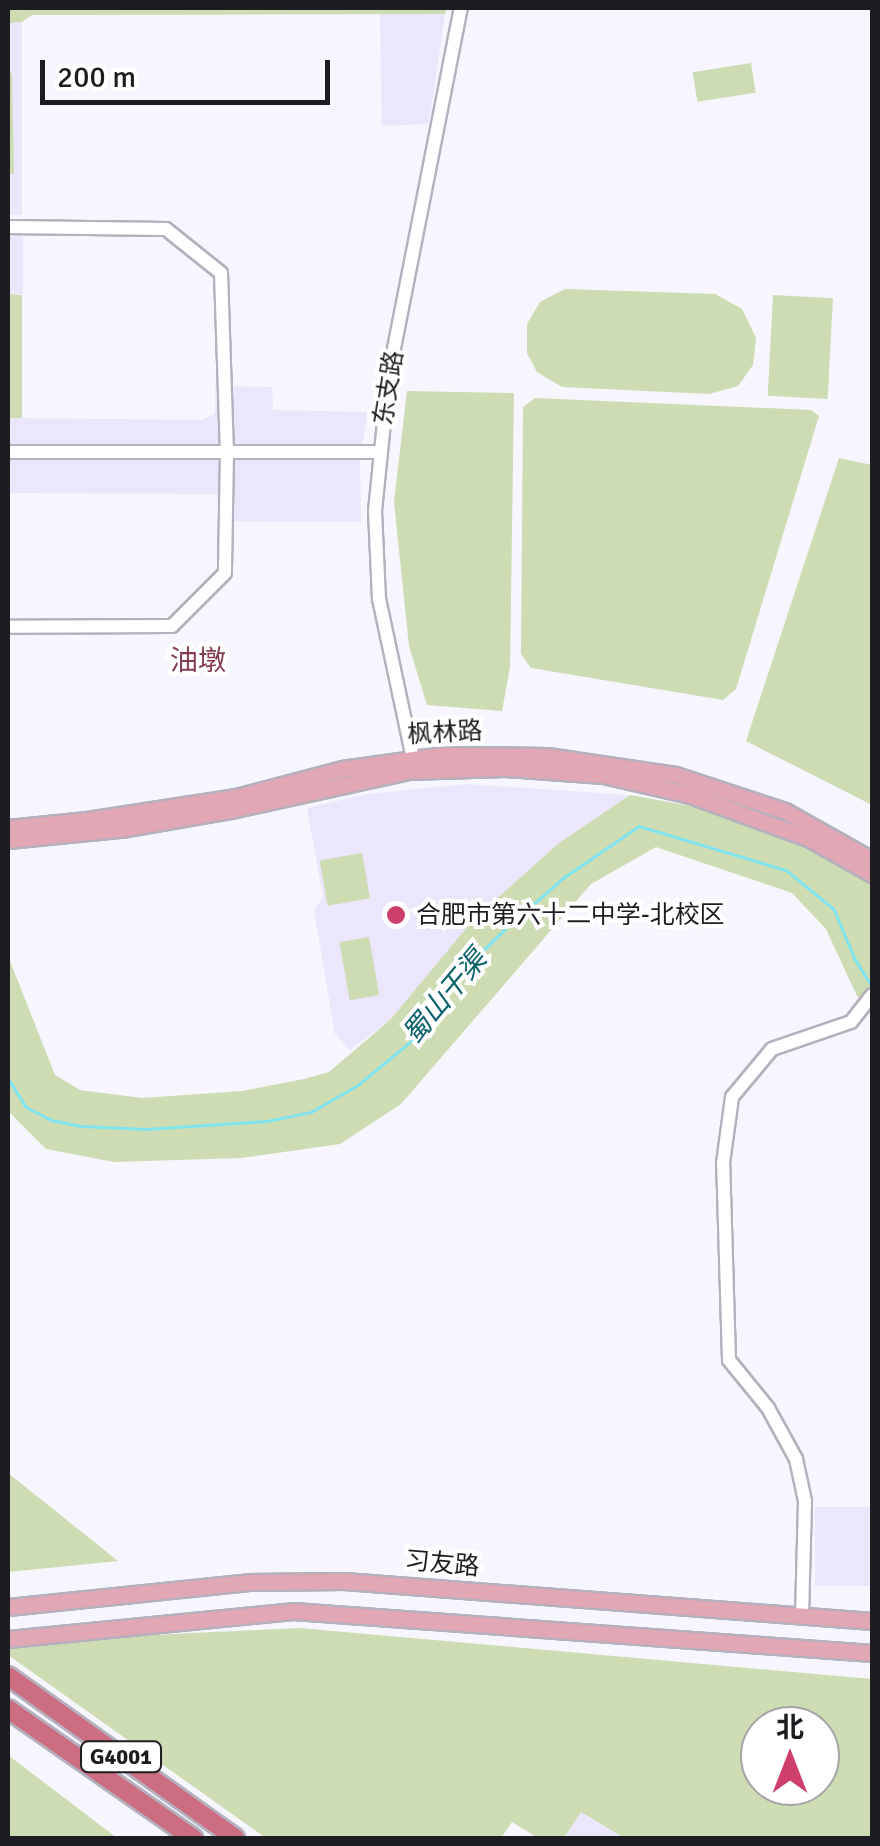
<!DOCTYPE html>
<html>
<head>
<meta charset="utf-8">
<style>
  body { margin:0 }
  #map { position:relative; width:880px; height:1846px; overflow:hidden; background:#f7f5fd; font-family:Signika,"Noto Sans SC",sans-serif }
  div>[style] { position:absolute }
  .built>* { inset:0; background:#ebe6fb; transform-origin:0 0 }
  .green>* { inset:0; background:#cddcb2; transform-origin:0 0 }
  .stream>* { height:2.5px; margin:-1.25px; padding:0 1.25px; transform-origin:1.25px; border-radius:1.25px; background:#80e3ee }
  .roads { filter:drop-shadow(2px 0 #b4b0bd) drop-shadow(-2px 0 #b4b0bd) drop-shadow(0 2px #b4b0bd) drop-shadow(0 -2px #b4b0bd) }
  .minor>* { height:12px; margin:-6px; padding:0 6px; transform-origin:6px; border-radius:6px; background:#fff }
  .major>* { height:15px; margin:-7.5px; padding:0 7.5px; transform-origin:7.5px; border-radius:7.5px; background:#e1a7b4 }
  .highway>* { height:18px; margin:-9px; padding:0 9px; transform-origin:9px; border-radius:9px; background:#cd6d82 }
  .dots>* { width:28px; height:28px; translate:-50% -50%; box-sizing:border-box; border:5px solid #fff; border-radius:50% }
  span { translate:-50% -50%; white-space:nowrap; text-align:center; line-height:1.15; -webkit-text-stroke:8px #fff; paint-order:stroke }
  .shield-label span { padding:2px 8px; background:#fff; border:2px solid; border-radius:8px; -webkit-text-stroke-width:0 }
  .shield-label { font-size:22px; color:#1d1c20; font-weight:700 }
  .street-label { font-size:25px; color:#1d1c20 }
  .poi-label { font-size:25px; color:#1d1c20 }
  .left { translate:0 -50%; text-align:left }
  .neighbourhood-label { font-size:28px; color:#853d4f }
  .water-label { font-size:28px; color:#0b626a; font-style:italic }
  .frame { position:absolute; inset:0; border:10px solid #1d1c20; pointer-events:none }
  .north { position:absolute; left:740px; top:1706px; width:100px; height:100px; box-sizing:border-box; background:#fff; border:2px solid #a5a4a6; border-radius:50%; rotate:0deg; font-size:28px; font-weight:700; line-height:40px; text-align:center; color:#1d1c20 }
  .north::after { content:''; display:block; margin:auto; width:35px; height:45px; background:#ce406b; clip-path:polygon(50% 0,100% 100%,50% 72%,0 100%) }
  .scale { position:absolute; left:40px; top:60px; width:290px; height:45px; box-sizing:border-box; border:5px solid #1d1c20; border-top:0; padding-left:12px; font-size:30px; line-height:35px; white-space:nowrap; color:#1d1c20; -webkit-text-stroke:8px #fff; paint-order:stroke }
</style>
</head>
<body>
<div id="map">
  <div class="built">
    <i style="clip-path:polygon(380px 14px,445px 14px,429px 124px,382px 126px)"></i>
    <i style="left:22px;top:22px;width:193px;height:14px;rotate:90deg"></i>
    <i style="left:8px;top:233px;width:15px;height:61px"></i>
    <i style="clip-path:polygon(215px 386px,272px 387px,273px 410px,368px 412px,360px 456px,361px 522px,218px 521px,217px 494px,8px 493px,8px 410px,10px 418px,202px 420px,215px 413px)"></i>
    <i style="clip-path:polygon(466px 784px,630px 795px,559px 843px,473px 920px,390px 1020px,350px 1050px,335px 1034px,314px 910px,323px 897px,307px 808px,368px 794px)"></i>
    <i style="left:815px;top:1507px;width:57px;height:79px"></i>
    <i style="clip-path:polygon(580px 1812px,624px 1838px,564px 1838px)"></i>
  </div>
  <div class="green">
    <i style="clip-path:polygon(8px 8px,447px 8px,445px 14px,32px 15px,22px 22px,8px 23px)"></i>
    <i style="left:751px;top:63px;width:30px;height:59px;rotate:81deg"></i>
    <i style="clip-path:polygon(8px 73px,12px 73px,14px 174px,8px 174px)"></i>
    <i style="clip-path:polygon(565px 289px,715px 294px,742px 309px,756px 338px,753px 365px,738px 386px,709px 394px,562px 387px,537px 372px,527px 353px,527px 324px,540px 302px)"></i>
    <i style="clip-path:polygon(8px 294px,22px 295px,22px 418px,9px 418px,8px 410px)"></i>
    <i style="left:773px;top:295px;width:60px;height:101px;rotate:3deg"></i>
    <i style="clip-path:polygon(407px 391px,514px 393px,510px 667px,502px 711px,427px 705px,409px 646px,394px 502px)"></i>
    <i style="clip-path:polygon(535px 398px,811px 410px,819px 416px,736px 689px,723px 700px,531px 668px,521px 654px,523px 407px)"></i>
    <i style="clip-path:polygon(839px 458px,872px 465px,872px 805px,746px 741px)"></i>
    <i style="clip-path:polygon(630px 795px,713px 810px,812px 848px,872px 883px,872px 1006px,857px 996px,826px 929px,792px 893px,656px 847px,591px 884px,401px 1104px,340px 1144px,241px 1158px,114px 1162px,46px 1149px,8px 1111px,8px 956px,55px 1075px,80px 1090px,142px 1098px,242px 1091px,304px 1079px,329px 1072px,390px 1020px,473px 920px,559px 843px)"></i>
    <i style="left:362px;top:853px;width:46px;height:43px;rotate:80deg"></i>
    <i style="left:369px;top:937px;width:59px;height:30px;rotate:80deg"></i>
    <i style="clip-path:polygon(8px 1473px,118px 1561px,8px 1572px)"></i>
    <i style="clip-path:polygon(evenodd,299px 1628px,872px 1679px,872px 1838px,624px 1838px,581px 1812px,564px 1838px,538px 1838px,512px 1822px,501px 1838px,266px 1838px,8px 1655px,8px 1648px,111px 1637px,299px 1628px,760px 1726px,820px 1726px,820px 1786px,760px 1786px,760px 1726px)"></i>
    <i style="clip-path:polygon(8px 1755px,117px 1838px,8px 1838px)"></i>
  </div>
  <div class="stream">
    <i style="left:8px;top:1078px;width:34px;rotate:58deg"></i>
    <i style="left:26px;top:1107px;width:28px;rotate:27deg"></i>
    <i style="left:51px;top:1120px;width:32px;rotate:11deg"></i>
    <i style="left:82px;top:1126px;width:64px;rotate:2.7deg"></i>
    <i style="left:146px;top:1129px;width:121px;rotate:-3.8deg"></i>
    <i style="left:267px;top:1121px;width:45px;rotate:-11.6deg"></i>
    <i style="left:311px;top:1112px;width:54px;rotate:-29.9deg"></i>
    <i style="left:358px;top:1085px;width:69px;rotate:-39.7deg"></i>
    <i style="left:411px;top:1041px;width:85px;rotate:-54.1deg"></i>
    <i style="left:461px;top:972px;width:59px;rotate:-44.3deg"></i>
    <i style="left:503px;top:931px;width:80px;rotate:-41.5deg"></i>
    <i style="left:563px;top:878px;width:92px;rotate:-34.4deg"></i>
    <i style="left:639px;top:826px;width:153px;rotate:16.7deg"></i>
    <i style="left:786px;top:870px;width:62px;rotate:39.1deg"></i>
    <i style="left:834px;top:909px;width:54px;rotate:67.2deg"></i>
    <i style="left:855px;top:959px;width:32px;rotate:58deg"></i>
  </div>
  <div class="roads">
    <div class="minor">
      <i style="left:8px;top:227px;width:158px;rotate:0.7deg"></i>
      <i style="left:166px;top:229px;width:70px;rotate:38.7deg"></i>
      <i style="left:221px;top:273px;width:180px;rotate:88.1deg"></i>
      <i style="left:227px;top:453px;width:120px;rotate:91deg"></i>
      <i style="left:225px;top:573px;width:75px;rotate:135deg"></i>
      <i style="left:172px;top:626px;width:164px;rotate:179.7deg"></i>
      <i style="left:8px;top:452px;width:371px"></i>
      <i style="left:415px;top:768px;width:173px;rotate:-102deg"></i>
      <i style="left:379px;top:599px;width:88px;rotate:-92.6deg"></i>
      <i style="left:375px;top:511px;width:138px;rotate:-84.2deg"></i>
      <i style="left:389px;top:374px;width:373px;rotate:-78.9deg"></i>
      <i style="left:802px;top:1616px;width:115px;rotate:-88.5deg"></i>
      <i style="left:805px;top:1501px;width:43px;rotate:-102.1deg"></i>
      <i style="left:796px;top:1459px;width:58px;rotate:-118.8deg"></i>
      <i style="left:768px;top:1408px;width:62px;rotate:-129.1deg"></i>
      <i style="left:729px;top:1360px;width:197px;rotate:-91.7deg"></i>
      <i style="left:723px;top:1163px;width:67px;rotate:-82.2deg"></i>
      <i style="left:732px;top:1097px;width:62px;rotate:-50.2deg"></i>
      <i style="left:772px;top:1049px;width:83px;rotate:-18.9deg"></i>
      <i style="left:851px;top:1022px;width:34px;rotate:-52deg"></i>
    </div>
    <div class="major">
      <i style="left:8px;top:828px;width:79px;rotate:-5.8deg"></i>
      <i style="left:87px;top:820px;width:151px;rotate:-8.8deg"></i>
      <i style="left:236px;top:797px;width:110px;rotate:-14.8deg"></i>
      <i style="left:342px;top:769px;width:101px;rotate:-8deg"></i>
      <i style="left:442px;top:755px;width:105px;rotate:0.5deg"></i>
      <i style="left:547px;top:756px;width:130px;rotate:8.4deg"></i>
      <i style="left:676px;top:775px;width:115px;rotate:18.3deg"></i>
      <i style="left:785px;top:811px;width:100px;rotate:29.4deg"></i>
      <i style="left:8px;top:840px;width:114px;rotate:-5.6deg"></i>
      <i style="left:121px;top:829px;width:112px;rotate:-9.8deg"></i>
      <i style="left:231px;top:810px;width:181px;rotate:-12.4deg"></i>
      <i style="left:408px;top:771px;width:97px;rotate:-1.8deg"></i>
      <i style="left:505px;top:768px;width:98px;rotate:4.1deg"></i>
      <i style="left:603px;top:775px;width:89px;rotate:12.9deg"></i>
      <i style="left:690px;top:795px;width:128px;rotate:20.1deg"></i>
      <i style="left:810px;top:839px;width:71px;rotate:29.4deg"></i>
      <i style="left:8px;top:1607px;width:242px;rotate:-5.9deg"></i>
      <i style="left:249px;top:1582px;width:95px;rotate:-0.6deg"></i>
      <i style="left:344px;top:1581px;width:530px;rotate:4.33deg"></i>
      <i style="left:8px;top:1639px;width:286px;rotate:-5.6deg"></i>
      <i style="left:293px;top:1611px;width:581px;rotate:4.15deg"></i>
    </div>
    <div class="highway">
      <i style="left:8px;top:1676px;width:279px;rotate:35.5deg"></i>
      <i style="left:8px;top:1709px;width:226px;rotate:34.9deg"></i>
    </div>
  </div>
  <div class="dots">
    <i style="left:396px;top:915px;background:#ce406b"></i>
  </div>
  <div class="shield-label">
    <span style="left:121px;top:1757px">G4001</span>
  </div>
  <div class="street-label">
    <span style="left:389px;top:388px;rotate:-81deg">东支路</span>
    <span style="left:445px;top:733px;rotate:-3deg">枫林路</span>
    <span style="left:442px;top:1564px;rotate:5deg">习友路</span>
  </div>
  <div class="poi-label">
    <span class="left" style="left:416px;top:915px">合肥市第六十二中学-北校区</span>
  </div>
  <div class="neighbourhood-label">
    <span style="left:198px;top:661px">油墩</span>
  </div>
  <div class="water-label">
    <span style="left:445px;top:997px;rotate:-50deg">蜀山干渠</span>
  </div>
  <div class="frame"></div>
  <div class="north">北</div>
  <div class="scale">200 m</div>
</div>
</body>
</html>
